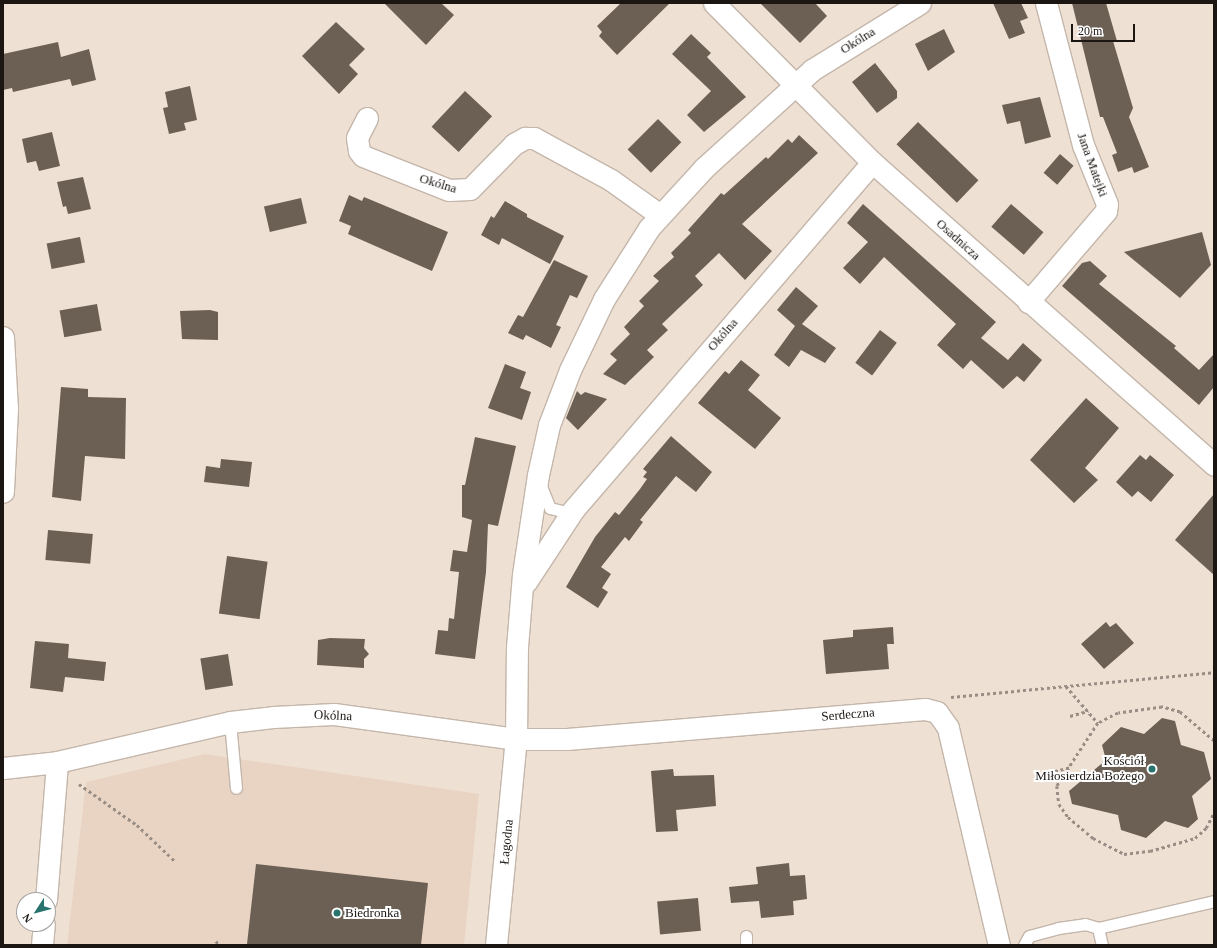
<!DOCTYPE html>
<html>
<head>
<meta charset="utf-8">
<style>
  body { margin:0 }
  #map { position:relative; width:1217px; height:948px; overflow:hidden; background:#efe0d4; font-family:"Times New Roman",serif }
  div>[style] { position:absolute }
  .built>* { inset:0; background:#e9d4c3 }
  .building>* { inset:0; background:#6c6055; transform-origin:0 0 }
  .path>* { height:2.5px; margin-top:-1.25px; transform-origin:0; background:repeating-linear-gradient(90deg,#998e85 0 3px,transparent 0 6px) }
  .roads { filter:drop-shadow(1px 0 #c4b6aa) drop-shadow(-1px 0 #c4b6aa) drop-shadow(0 1px #c4b6aa) drop-shadow(0 -1px #c4b6aa) }
  .lane>* { height:11px; margin:-5.5px; padding:0 5.5px; transform-origin:5.5px; border-radius:5.5px; background:#fff }
  .street>* { height:21px; margin:-10.5px; padding:0 10.5px; transform-origin:10.5px; border-radius:10.5px; background:#fff }
  .primary>* { height:22px; margin:-11px; padding:0 11px; transform-origin:11px; border-radius:11px; background:#fff }
  .dots>* { width:11px; height:11px; translate:-50% -50%; box-sizing:border-box; border:2px solid #fff; border-radius:50% }
  span { translate:-50% -50%; white-space:nowrap; text-align:center; line-height:1.15; -webkit-text-stroke:4px #fff; paint-order:stroke }
  .street-label { font-size:13px; color:#1b1612 }
  .poi-label { font-size:13px; color:#1b1612 }
  .right { translate:-100% -50%; text-align:right }
  .left { translate:0 -50%; text-align:left }
  .frame { position:absolute; inset:0; border:4px solid #1b1612; pointer-events:none }
  .north { position:absolute; left:16px; top:892px; width:40px; height:40px; box-sizing:border-box; background:#fff; border:1px solid #a4a2a0; border-radius:50%; rotate:234deg; font-size:11px; font-weight:700; line-height:16px; text-align:center; color:#1b1612 }
  .north::after { content:''; display:block; margin:auto; width:14px; height:18px; background:#29736e; clip-path:polygon(50% 0,100% 100%,50% 72%,0 100%) }
  .scale { position:absolute; left:1071px; top:24px; width:64px; height:18px; box-sizing:border-box; border:2px solid #1b1612; border-top:0; padding-left:5px; font-size:12px; line-height:14px; white-space:nowrap; color:#1b1612; -webkit-text-stroke:3px #fff; paint-order:stroke }
</style>
</head>
<body>
<div id="map">
  <div class="built">
    <i style="clip-path:polygon(205px 754px,479px 794px,464px 945px,67px 945px,86px 782px)"></i>
  </div>
  <div class="building">
    <i style="clip-path:polygon(384px 3px,441px 3px,454px 15px,426px 45px)"></i>
    <i style="clip-path:polygon(621px 3px,670px 3px,617px 55px,599px 36px,602px 32px,597px 26px)"></i>
    <i style="clip-path:polygon(760px 3px,815px 3px,827px 16px,800px 43px)"></i>
    <i style="clip-path:polygon(993px 3px,1021px 3px,1028px 18px,1020px 21px,1025px 33px,1009px 39px)"></i>
    <i style="clip-path:polygon(1072px 3px,1106px 3px,1117px 41px,1113px 41px,1133px 108px,1129px 117px,1149px 167px,1134px 173px,1132px 167px,1118px 172px,1112px 155px,1117px 153px,1103px 117px,1100px 117px)"></i>
    <i style="clip-path:polygon(336px 22px,365px 49px,349px 65px,358px 74px,339px 94px,302px 56px)"></i>
    <i style="clip-path:polygon(944px 29px,955px 52px,928px 71px,915px 44px)"></i>
    <i style="clip-path:polygon(691px 34px,711px 53px,707px 57px,746px 97px,704px 132px,687px 115px,711px 91px,672px 54px)"></i>
    <i style="clip-path:polygon(58px 42px,61px 57px,89px 49px,96px 80px,72px 86px,70px 79px,13px 92px,12px 88px,3px 90px,3px 54px)"></i>
    <i style="clip-path:polygon(875px 63px,897px 91px,897px 98px,877px 113px,852px 82px)"></i>
    <i style="clip-path:polygon(190px 86px,197px 120px,184px 123px,186px 130px,169px 134px,163px 108px,168px 107px,165px 92px)"></i>
    <i style="left:465px;top:91px;width:37px;height:49px;rotate:43deg"></i>
    <i style="clip-path:polygon(1040px 97px,1051px 137px,1025px 144px,1020px 121px,1007px 124px,1002px 105px)"></i>
    <i style="left:658px;top:119px;width:33px;height:43px;rotate:45deg"></i>
    <i style="left:918px;top:122px;width:84px;height:31px;rotate:44deg"></i>
    <i style="clip-path:polygon(52px 132px,60px 166px,39px 171px,36px 161px,27px 163px,22px 139px)"></i>
    <i style="clip-path:polygon(799px 135px,818px 153px,742px 224px,772px 251px,745px 280px,719px 253px,695px 276px,703px 285px,662px 324px,668px 330px,647px 350px,654px 357px,625px 385px,603px 374px,617px 360px,610px 354px,630px 334px,624px 327px,644px 306px,639px 301px,659px 281px,653px 276px,674px 257px,671px 253px,691px 233px,688px 230px,721px 193px,724px 195px,766px 157px,768px 159px,788px 139px,792px 143px)"></i>
    <i style="left:1060px;top:154px;width:18px;height:25px;rotate:41deg"></i>
    <i style="clip-path:polygon(83px 177px,91px 209px,68px 214px,66px 206px,63px 207px,57px 182px)"></i>
    <i style="clip-path:polygon(349px 195px,362px 201px,364px 197px,448px 232px,432px 271px,348px 234px,351px 226px,339px 221px)"></i>
    <i style="left:301px;top:198px;width:26px;height:38px;rotate:77deg"></i>
    <i style="clip-path:polygon(505px 201px,527px 214px,527px 217px,564px 236px,550px 264px,502px 238px,499px 245px,481px 235px,491px 216px,494px 218px)"></i>
    <i style="clip-path:polygon(863px 204px,996px 322px,981px 338px,1008px 360px,1023px 343px,1042px 360px,1024px 382px,1017px 376px,1003px 389px,971px 360px,963px 369px,937px 345px,956px 324px,884px 257px,860px 284px,843px 268px,868px 242px,847px 223px)"></i>
    <i style="left:1011px;top:204px;width:43px;height:30px;rotate:41deg"></i>
    <i style="clip-path:polygon(1202px 232px,1211px 265px,1180px 298px,1124px 252px)"></i>
    <i style="left:80px;top:237px;width:26px;height:34px;rotate:79deg"></i>
    <i style="clip-path:polygon(554px 260px,588px 276px,577px 298px,570px 295px,556px 325px,561px 327px,551px 348px,526px 335px,523px 340px,508px 333px,518px 315px,523px 317px)"></i>
    <i style="clip-path:polygon(1090px 261px,1107px 276px,1099px 284px,1176px 346px,1174px 348px,1199px 370px,1214px 354px,1214px 387px,1199px 405px,1062px 286px,1082px 263px)"></i>
    <i style="clip-path:polygon(796px 287px,818px 306px,802px 324px,836px 348px,825px 363px,801px 350px,789px 367px,774px 355px,795px 326px,777px 310px)"></i>
    <i style="left:97px;top:304px;width:27px;height:38px;rotate:80deg"></i>
    <i style="clip-path:polygon(210px 310px,218px 312px,218px 340px,182px 339px,180px 311px)"></i>
    <i style="left:880px;top:330px;width:21px;height:41px;rotate:37deg"></i>
    <i style="clip-path:polygon(741px 360px,760px 375px,748px 390px,781px 418px,755px 449px,698px 403px,725px 371px,729px 374px)"></i>
    <i style="clip-path:polygon(505px 364px,526px 372px,520px 388px,531px 392px,522px 420px,488px 408px)"></i>
    <i style="clip-path:polygon(61px 387px,88px 389px,88px 397px,126px 398px,125px 459px,85px 456px,81px 501px,52px 497px)"></i>
    <i style="clip-path:polygon(577px 391px,581px 395px,585px 392px,607px 399px,578px 430px,566px 418px)"></i>
    <i style="clip-path:polygon(1086px 398px,1119px 428px,1085px 468px,1098px 480px,1074px 503px,1030px 460px)"></i>
    <i style="clip-path:polygon(671px 436px,712px 472px,696px 492px,676px 476px,640px 520px,643px 522px,629px 541px,625px 537px,601px 567px,611px 574px,602px 588px,608px 592px,598px 608px,566px 587px,595px 537px,615px 512px,619px 515px,640px 489px,647px 479px,643px 477px,647px 472px,643px 469px)"></i>
    <i style="clip-path:polygon(475px 437px,516px 446px,498px 526px,488px 524px,486px 572px,475px 659px,435px 654px,438px 630px,448px 631px,449px 618px,454px 619px,459px 572px,450px 571px,453px 550px,467px 552px,472px 520px,462px 517px,462px 485px,465px 485px)"></i>
    <i style="clip-path:polygon(1140px 455px,1146px 460px,1150px 455px,1174px 475px,1151px 502px,1138px 491px,1132px 497px,1116px 482px)"></i>
    <i style="clip-path:polygon(221px 459px,252px 462px,249px 487px,204px 482px,206px 466px,220px 468px)"></i>
    <i style="clip-path:polygon(1214px 494px,1214px 575px,1175px 540px)"></i>
    <i style="left:48px;top:530px;width:45px;height:30px;rotate:5deg"></i>
    <i style="left:227px;top:556px;width:41px;height:58px;rotate:8deg"></i>
    <i style="clip-path:polygon(1106px 622px,1110px 627px,1116px 623px,1134px 643px,1104px 669px,1081px 644px)"></i>
    <i style="clip-path:polygon(893px 627px,894px 644px,887px 644px,889px 669px,826px 674px,823px 640px,853px 637px,853px 630px)"></i>
    <i style="clip-path:polygon(330px 638px,365px 639px,364px 648px,369px 654px,364px 659px,364px 668px,317px 665px,318px 640px)"></i>
    <i style="clip-path:polygon(35px 641px,69px 644px,68px 658px,106px 662px,104px 681px,65px 677px,63px 692px,30px 688px)"></i>
    <i style="left:228px;top:654px;width:32px;height:28px;rotate:81deg"></i>
    <i style="clip-path:polygon(1162px 718px,1175px 721px,1181px 745px,1204px 752px,1211px 779px,1192px 796px,1198px 819px,1188px 828px,1165px 821px,1146px 838px,1121px 830px,1118px 815px,1072px 804px,1069px 791px,1106px 760px,1102px 745px,1121px 727px,1144px 734px)"></i>
    <i style="clip-path:polygon(673px 769px,674px 776px,714px 775px,716px 806px,676px 810px,678px 831px,656px 832px,651px 771px)"></i>
    <i style="clip-path:polygon(789px 863px,790px 876px,805px 875px,807px 899px,793px 901px,794px 915px,761px 918px,759px 901px,731px 903px,729px 887px,758px 884px,756px 867px)"></i>
    <i style="clip-path:polygon(256px 864px,428px 883px,421px 945px,247px 944px)"></i>
    <i style="left:698px;top:898px;width:33px;height:41px;rotate:85deg"></i>
  </div>
  <div class="path">
    <i style="left:1066px;top:686px;width:49px;rotate:49.1deg"></i>
    <i style="left:951px;top:697px;width:264px;rotate:-5.4deg"></i>
    <i style="left:1070px;top:716px;width:19px;rotate:-16deg"></i>
    <i style="left:1214px;top:741px;width:45px;rotate:-139.5deg"></i>
    <i style="left:1180px;top:712px;width:19px;rotate:-164deg"></i>
    <i style="left:1162px;top:707px;width:44px;rotate:172.2deg"></i>
    <i style="left:1118px;top:713px;width:22px;rotate:153deg"></i>
    <i style="left:1098px;top:723px;width:75px;rotate:123.1deg"></i>
    <i style="left:1057px;top:786px;width:18px;rotate:84deg"></i>
    <i style="left:1059px;top:804px;width:16px;rotate:55deg"></i>
    <i style="left:1068px;top:817px;width:33px;rotate:40deg"></i>
    <i style="left:1093px;top:838px;width:35px;rotate:27deg"></i>
    <i style="left:1124px;top:854px;width:26px;rotate:-7deg"></i>
    <i style="left:1150px;top:851px;width:47px;rotate:-16.1deg"></i>
    <i style="left:1195px;top:838px;width:15px;rotate:-42deg"></i>
    <i style="left:1206px;top:828px;width:18px;rotate:-63deg"></i>
    <i style="left:1043px;top:774px;width:29px;rotate:-14deg"></i>
    <i style="left:79px;top:784px;width:71px;rotate:35.3deg"></i>
    <i style="left:137px;top:825px;width:52px;rotate:43.5deg"></i>
    <i style="left:216px;top:941px;width:5px;rotate:53deg"></i>
  </div>
  <div class="roads">
    <div class="lane">
      <i style="left:541px;top:486px;width:24px;rotate:68deg"></i>
      <i style="left:550px;top:508px;width:16px;rotate:14deg"></i>
      <i style="left:566px;top:512px;width:8px;rotate:-23deg"></i>
      <i style="left:230px;top:722px;width:66px;rotate:84.8deg"></i>
      <i style="left:1098px;top:928px;width:17px;rotate:77deg"></i>
      <i style="left:746px;top:936px;width:9px;rotate:90deg"></i>
      <i style="left:1024px;top:945px;width:10px;rotate:-61deg"></i>
      <i style="left:1029px;top:936px;width:30px;rotate:-15deg"></i>
      <i style="left:1058px;top:928px;width:27px;rotate:-8deg"></i>
      <i style="left:1085px;top:924px;width:14px;rotate:17deg"></i>
      <i style="left:1098px;top:928px;width:119px;rotate:-13.1deg"></i>
    </div>
    <div class="street">
      <i style="left:714px;top:3px;width:224px;rotate:45.2deg"></i>
      <i style="left:872px;top:162px;width:457px;rotate:41.5deg"></i>
      <i style="left:367px;top:118px;width:22px;rotate:117deg"></i>
      <i style="left:357px;top:138px;width:13px;rotate:81deg"></i>
      <i style="left:359px;top:151px;width:6px;rotate:51deg"></i>
      <i style="left:363px;top:156px;width:92px;rotate:21.6deg"></i>
      <i style="left:449px;top:190px;width:21px;rotate:-3deg"></i>
      <i style="left:470px;top:189px;width:63px;rotate:-45.6deg"></i>
      <i style="left:514px;top:144px;width:13px;rotate:-29deg"></i>
      <i style="left:525px;top:138px;width:9px"></i>
      <i style="left:534px;top:138px;width:88px;rotate:28.6deg"></i>
      <i style="left:611px;top:180px;width:60px;rotate:35.5deg"></i>
      <i style="left:1028px;top:302px;width:120px;rotate:-49.4deg"></i>
      <i style="left:1106px;top:211px;width:7px;rotate:-82deg"></i>
      <i style="left:1107px;top:204px;width:64px;rotate:-112.1deg"></i>
      <i style="left:1083px;top:145px;width:147px;rotate:-104.6deg"></i>
      <i style="left:526px;top:582px;width:87px;rotate:-56.7deg"></i>
      <i style="left:574px;top:509px;width:457px;rotate:-49.3deg"></i>
      <i style="left:3px;top:768px;width:54px;rotate:-6.3deg"></i>
      <i style="left:57px;top:762px;width:178px;rotate:-13deg"></i>
      <i style="left:230px;top:722px;width:43px;rotate:-6.6deg"></i>
      <i style="left:273px;top:717px;width:61px;rotate:-2.8deg"></i>
      <i style="left:334px;top:714px;width:184px;rotate:7.8deg"></i>
      <i style="left:516px;top:739px;width:92px;rotate:-89.4deg"></i>
      <i style="left:517px;top:647px;width:73px;rotate:-85.3deg"></i>
      <i style="left:523px;top:574px;width:100px;rotate:-81.4deg"></i>
      <i style="left:538px;top:475px;width:51px;rotate:-77.6deg"></i>
      <i style="left:549px;top:425px;width:59px;rotate:-69.1deg"></i>
      <i style="left:570px;top:370px;width:79px;rotate:-64.4deg"></i>
      <i style="left:604px;top:299px;width:84px;rotate:-57.6deg"></i>
      <i style="left:649px;top:228px;width:81px;rotate:-47.5deg"></i>
      <i style="left:704px;top:168px;width:146px;rotate:-42.2deg"></i>
      <i style="left:812px;top:70px;width:127px;rotate:-31.8deg"></i>
      <i style="left:46px;top:900px;width:138px;rotate:-85.4deg"></i>
      <i style="left:42px;top:945px;width:21px;rotate:-85deg"></i>
      <i style="left:496px;top:945px;width:207px;rotate:-84.5deg"></i>
      <i style="left:516px;top:739px;width:51px"></i>
      <i style="left:567px;top:739px;width:359px;rotate:-4.8deg"></i>
      <i style="left:925px;top:709px;width:12px;rotate:14deg"></i>
      <i style="left:937px;top:712px;width:19px;rotate:55deg"></i>
      <i style="left:948px;top:728px;width:223px;rotate:76.8deg"></i>
    </div>
    <div class="primary">
      <i style="left:3px;top:338px;width:71px;rotate:86.8deg"></i>
      <i style="left:7px;top:409px;width:83px;rotate:92.8deg"></i>
    </div>
  </div>
  <div class="dots">
    <i style="left:1152px;top:769px;background:#29736e"></i>
    <i style="left:337px;top:913px;background:#29736e"></i>
  </div>
  <div class="street-label">
    <span style="left:858px;top:41px;rotate:-32deg">Okólna</span>
    <span style="left:1092px;top:165px;rotate:70deg">Jana Matejki</span>
    <span style="left:438px;top:184px;rotate:17deg">Okólna</span>
    <span style="left:958px;top:240px;rotate:42deg">Osadnicza</span>
    <span style="left:723px;top:335px;rotate:-49deg">Okólna</span>
    <span style="left:848px;top:715px;rotate:-5deg">Serdeczna</span>
    <span style="left:333px;top:716px;rotate:2deg">Okólna</span>
    <span style="left:507px;top:842px;rotate:-84deg">Łagodna</span>
  </div>
  <div class="poi-label">
    <span class="right" style="left:1144px;top:769px">Kościół<br>Miłosierdzia Bożego</span>
    <span class="left" style="left:345px;top:913px">Biedronka</span>
  </div>
  <div class="frame"></div>
  <div class="north">N</div>
  <div class="scale">20 m</div>
</div>
</body>
</html>
